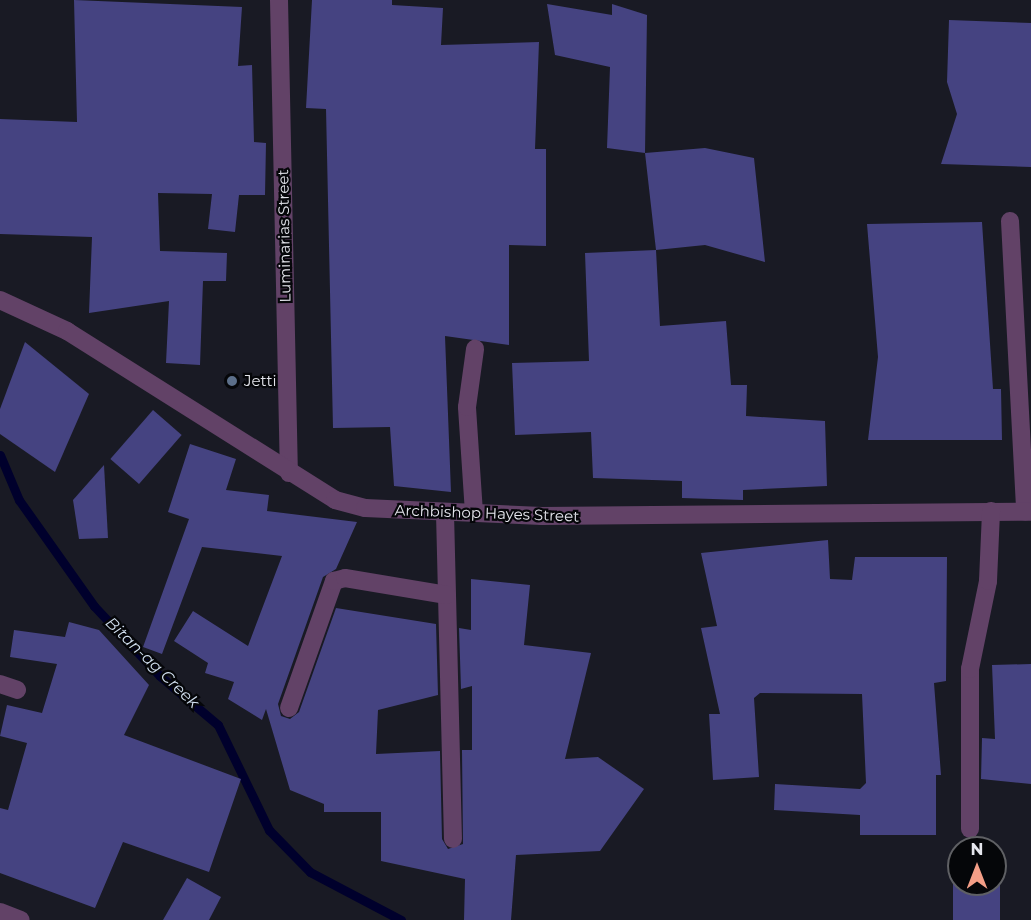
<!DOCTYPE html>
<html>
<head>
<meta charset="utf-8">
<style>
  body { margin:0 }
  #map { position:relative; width:1031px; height:920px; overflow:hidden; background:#191a24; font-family:Montserrat,sans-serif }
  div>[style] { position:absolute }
  .stream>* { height:9px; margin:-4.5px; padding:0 4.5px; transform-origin:4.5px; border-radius:4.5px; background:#00002c }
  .building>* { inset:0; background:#454381; transform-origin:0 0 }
  .minor>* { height:18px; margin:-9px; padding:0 9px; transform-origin:9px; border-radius:9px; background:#624267 }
  .dots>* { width:16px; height:16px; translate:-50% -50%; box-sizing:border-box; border:3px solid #050609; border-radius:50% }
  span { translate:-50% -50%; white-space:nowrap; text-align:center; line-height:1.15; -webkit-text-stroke:4.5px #050609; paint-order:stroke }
  .street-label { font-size:15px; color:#e5e6ed }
  .poi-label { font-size:15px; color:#e5e6ed }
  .left { translate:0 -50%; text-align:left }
  .water-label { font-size:16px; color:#d1dfef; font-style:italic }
  .north { position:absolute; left:947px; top:836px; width:60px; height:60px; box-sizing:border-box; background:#050609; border:2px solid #5f6064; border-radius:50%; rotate:0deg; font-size:16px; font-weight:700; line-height:24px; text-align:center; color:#e5e6ed }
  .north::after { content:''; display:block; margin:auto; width:21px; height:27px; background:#f49e87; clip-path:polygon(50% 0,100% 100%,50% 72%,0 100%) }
</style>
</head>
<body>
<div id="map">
  <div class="stream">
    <i style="left:0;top:455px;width:49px;rotate:67.1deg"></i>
    <i style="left:19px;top:500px;width:130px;rotate:54.7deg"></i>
    <i style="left:94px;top:606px;width:96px;rotate:46.7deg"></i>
    <i style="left:160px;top:676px;width:76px;rotate:40.2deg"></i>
    <i style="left:218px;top:725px;width:117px;rotate:64.1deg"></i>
    <i style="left:269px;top:830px;width:59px;rotate:45.7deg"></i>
    <i style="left:310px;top:872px;width:103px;rotate:27.8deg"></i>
  </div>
  <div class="building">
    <i style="clip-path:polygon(74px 0,242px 7px,238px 66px,252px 65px,254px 142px,266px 143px,265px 195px,239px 195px,235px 232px,208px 229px,212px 194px,158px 193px,160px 251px,227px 253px,226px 281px,203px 281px,200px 365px,166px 363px,169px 301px,89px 313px,92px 237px,0 234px,0 119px,77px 122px)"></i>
    <i style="clip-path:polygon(312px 0,392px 0,392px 5px,443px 8px,441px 45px,539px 42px,535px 149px,546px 149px,546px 246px,509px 245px,509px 345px,445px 336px,451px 492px,394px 486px,390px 427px,333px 428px,326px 109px,306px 108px)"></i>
    <i style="clip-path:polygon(547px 4px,612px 15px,612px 4px,647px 15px,645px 153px,607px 148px,610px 67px,555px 55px)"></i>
    <i style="clip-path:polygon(949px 20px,1031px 23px,1031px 167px,941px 164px,957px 114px,947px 82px)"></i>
    <i style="clip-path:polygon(705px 148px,754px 158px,765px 262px,705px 245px,656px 250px,645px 153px)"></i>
    <i style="clip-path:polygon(982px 222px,993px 389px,1001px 389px,1002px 440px,868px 440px,878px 357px,867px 224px)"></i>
    <i style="clip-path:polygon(656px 250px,660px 326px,726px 321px,731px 385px,747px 385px,746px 416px,825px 421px,827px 486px,743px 490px,743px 500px,682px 498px,682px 481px,593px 478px,591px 432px,515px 435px,512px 363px,589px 361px,585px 253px)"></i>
    <i style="clip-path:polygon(25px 342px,89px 394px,55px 472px,0 434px,0 409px)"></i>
    <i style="left:153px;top:410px;width:38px;height:65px;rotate:41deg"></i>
    <i style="clip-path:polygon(190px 444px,236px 459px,226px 490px,269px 495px,267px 511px,357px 522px,336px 569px,323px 577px,278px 704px,281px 716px,290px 719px,299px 712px,336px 608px,436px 624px,438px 695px,378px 710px,376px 754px,440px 751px,442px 839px,448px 849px,463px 844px,462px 750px,472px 750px,472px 686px,461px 689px,459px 628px,471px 630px,471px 579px,530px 585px,524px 645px,591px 653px,565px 759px,598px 757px,644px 789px,600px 851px,516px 855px,511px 920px,464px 920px,465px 879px,381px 861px,381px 812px,324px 812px,324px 804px,290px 790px,266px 709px,262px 720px,228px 699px,234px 682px,205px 673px,208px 663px,174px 641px,193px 611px,248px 646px,282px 556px,202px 547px,162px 654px,143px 647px,189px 519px,168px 512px)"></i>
    <i style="clip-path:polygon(104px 465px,108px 538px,79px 539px,73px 500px)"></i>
    <i style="clip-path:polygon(828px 540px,830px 579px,852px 580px,855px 557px,947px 557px,946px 681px,934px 683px,941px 775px,936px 775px,936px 835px,860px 835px,860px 815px,774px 810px,775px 784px,860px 789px,866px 783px,862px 694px,760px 693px,754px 698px,759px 777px,713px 780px,709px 714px,720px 714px,701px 628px,717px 626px,701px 553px)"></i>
    <i style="clip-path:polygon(69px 622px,99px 630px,149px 685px,124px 735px,241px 779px,209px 872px,123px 842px,95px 908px,0 873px,0 808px,8px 810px,27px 743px,0 736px,7px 705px,42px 713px,57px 664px,10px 657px,14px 630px,65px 637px)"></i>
    <i style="clip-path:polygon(1031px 664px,1031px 784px,981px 779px,982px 738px,995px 739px,992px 665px)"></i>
    <i style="clip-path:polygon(187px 878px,221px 897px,209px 920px,163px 920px)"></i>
    <i style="left:953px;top:884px;width:47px;height:36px"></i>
  </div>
  <div class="minor">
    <i style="left:279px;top:0;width:473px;rotate:88.8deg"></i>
    <i style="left:1010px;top:221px;width:291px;rotate:87deg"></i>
    <i style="left:0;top:300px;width:74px;rotate:24.8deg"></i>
    <i style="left:67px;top:331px;width:317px;rotate:32.2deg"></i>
    <i style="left:335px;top:500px;width:31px;rotate:15deg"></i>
    <i style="left:365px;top:508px;width:177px;rotate:2.6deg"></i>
    <i style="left:542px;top:516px;width:489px;rotate:-0.5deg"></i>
    <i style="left:445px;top:513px;width:326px;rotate:88.6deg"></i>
    <i style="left:474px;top:513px;width:106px;rotate:-93.8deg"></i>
    <i style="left:467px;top:407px;width:59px;rotate:-82.1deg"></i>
    <i style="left:0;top:684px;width:18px;rotate:19deg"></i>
    <i style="left:289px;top:708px;width:135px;rotate:-70.5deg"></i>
    <i style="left:334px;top:581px;width:11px;rotate:-15deg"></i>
    <i style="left:345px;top:578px;width:103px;rotate:9.5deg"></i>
    <i style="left:970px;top:829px;width:160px;rotate:-90deg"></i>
    <i style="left:970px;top:669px;width:90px;rotate:-78.4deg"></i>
    <i style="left:988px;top:581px;width:70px;rotate:-87.5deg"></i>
    <i style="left:0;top:912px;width:22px;rotate:21deg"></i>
  </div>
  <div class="dots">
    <i style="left:232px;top:381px;background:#5c6f8a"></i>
  </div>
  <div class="street-label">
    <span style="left:284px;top:236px;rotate:-91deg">Luminarias Street</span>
    <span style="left:487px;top:513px;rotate:2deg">Archbishop Hayes Street</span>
  </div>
  <div class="poi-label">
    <span class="left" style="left:244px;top:381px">Jetti</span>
  </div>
  <div class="water-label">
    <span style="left:152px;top:663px;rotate:44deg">Bitan-ag Creek</span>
  </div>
  <div class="north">N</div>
</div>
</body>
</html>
